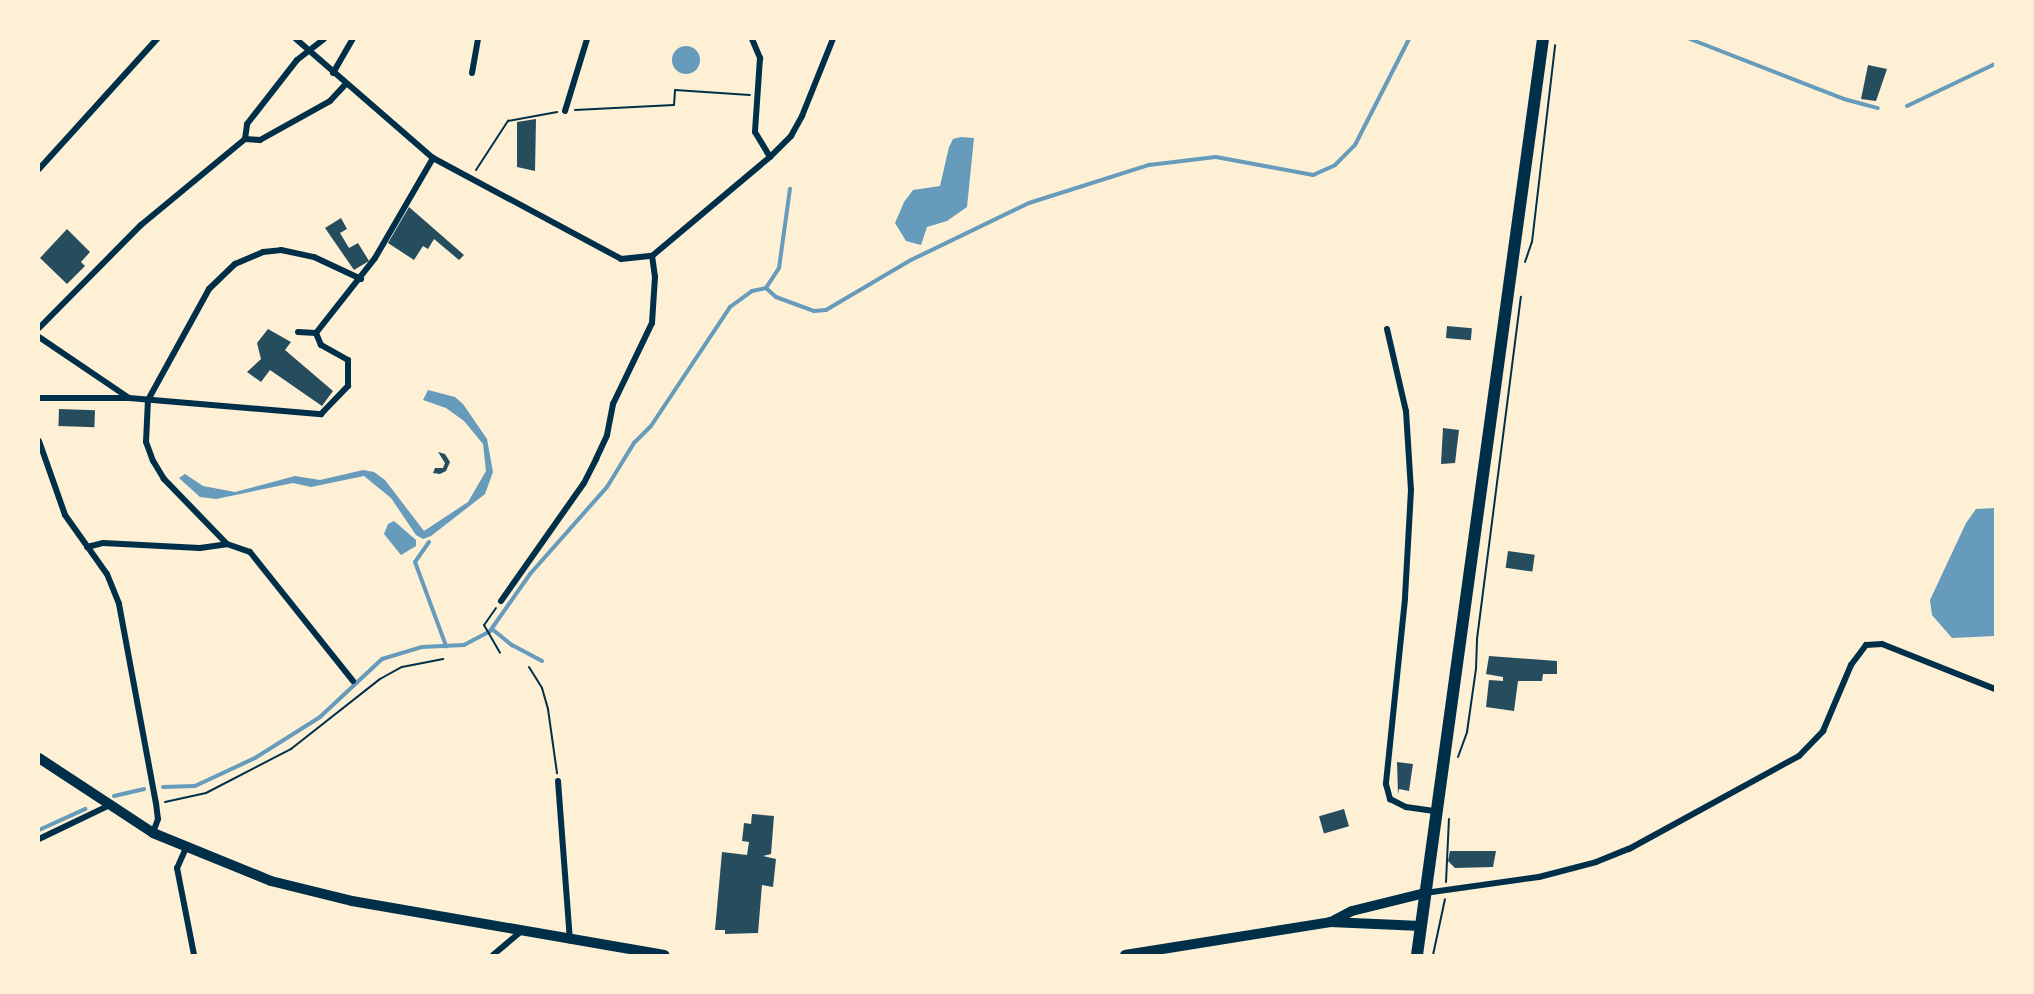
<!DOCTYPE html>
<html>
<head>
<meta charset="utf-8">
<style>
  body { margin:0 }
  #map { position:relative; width:2034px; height:994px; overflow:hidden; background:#fdf0d5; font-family:"PT Sans",sans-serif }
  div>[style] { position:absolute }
  .water>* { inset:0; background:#669bbc }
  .round { border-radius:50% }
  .stream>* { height:4px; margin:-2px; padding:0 2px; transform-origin:2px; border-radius:2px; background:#669bbc }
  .building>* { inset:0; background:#264d5e; transform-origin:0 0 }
  .path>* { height:2px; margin:-1px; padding:0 1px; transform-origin:1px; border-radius:1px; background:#003049 }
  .minor>* { height:6px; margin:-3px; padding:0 3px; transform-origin:3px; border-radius:3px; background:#003049 }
  .secondary>* { height:10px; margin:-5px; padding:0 5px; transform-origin:5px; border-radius:5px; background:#003049 }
  .primary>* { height:12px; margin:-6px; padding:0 6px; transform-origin:6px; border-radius:6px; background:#003049 }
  span { translate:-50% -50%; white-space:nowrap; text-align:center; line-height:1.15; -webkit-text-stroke:6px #fdf0d5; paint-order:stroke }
  .frame { position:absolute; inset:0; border:40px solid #fdf0d5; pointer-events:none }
</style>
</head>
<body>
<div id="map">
  <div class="water">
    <i class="round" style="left:672px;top:46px;width:28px;height:28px"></i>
    <i style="clip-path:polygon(961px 137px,974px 138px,967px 207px,947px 221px,927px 227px,921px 245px,906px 241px,895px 223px,904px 202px,913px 190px,940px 186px,949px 147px,953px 139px)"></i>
    <i style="clip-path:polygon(428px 390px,455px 397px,463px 404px,487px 439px,493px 472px,485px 494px,431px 536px,423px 539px,416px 535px,391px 498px,364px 476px,311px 487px,293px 483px,216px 499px,200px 497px,179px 478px,185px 474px,203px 486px,235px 492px,295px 476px,320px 480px,363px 470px,374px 472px,385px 480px,424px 531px,468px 502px,486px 471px,483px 444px,464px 421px,446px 408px,423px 400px)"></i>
    <i style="clip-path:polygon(1995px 508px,1995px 636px,1952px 638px,1932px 615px,1930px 600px,1966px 523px,1976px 509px)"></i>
    <i style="clip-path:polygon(394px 521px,416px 540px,416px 546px,401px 555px,384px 534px,388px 524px)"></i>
  </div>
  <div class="stream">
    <i style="left:1690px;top:39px;width:165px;rotate:21.3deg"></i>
    <i style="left:1844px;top:99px;width:35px;rotate:15deg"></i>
    <i style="left:1907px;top:106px;width:98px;rotate:-25.5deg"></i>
    <i style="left:766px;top:288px;width:13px;rotate:42deg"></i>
    <i style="left:776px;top:297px;width:40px;rotate:20.2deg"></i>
    <i style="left:814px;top:311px;width:12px;rotate:-5deg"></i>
    <i style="left:826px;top:310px;width:99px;rotate:-30.5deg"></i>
    <i style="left:911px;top:260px;width:131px;rotate:-25.8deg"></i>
    <i style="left:1029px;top:203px;width:126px;rotate:-17.6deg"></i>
    <i style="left:1149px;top:165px;width:67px;rotate:-6.8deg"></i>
    <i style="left:1216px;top:157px;width:99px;rotate:10.5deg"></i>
    <i style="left:1313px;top:175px;width:24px;rotate:-24deg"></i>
    <i style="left:1335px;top:165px;width:28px;rotate:-45deg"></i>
    <i style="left:1355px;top:145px;width:119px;rotate:-63deg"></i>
    <i style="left:766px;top:288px;width:24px;rotate:-57deg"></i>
    <i style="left:779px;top:268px;width:80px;rotate:-82.1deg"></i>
    <i style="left:429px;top:542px;width:24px;rotate:125deg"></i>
    <i style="left:415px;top:562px;width:90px;rotate:69.7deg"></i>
    <i style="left:492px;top:629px;width:26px;rotate:39deg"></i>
    <i style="left:512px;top:645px;width:34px;rotate:28deg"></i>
    <i style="left:163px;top:787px;width:32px;rotate:-2deg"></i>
    <i style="left:195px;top:786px;width:66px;rotate:-25deg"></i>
    <i style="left:255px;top:758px;width:77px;rotate:-32.2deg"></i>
    <i style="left:320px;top:717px;width:85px;rotate:-43.1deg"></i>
    <i style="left:382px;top:659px;width:42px;rotate:-16.7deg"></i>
    <i style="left:422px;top:647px;width:42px;rotate:-2.7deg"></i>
    <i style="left:464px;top:645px;width:30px;rotate:-28deg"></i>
    <i style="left:490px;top:631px;width:70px;rotate:-54.9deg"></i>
    <i style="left:530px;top:574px;width:116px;rotate:-48.5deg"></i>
    <i style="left:607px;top:487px;width:52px;rotate:-58.5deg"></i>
    <i style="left:634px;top:443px;width:24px;rotate:-45deg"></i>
    <i style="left:651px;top:426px;width:143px;rotate:-56.4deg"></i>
    <i style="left:730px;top:307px;width:27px;rotate:-36deg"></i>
    <i style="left:752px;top:291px;width:14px;rotate:-12deg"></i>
    <i style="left:114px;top:796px;width:31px;rotate:-13deg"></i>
    <i style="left:39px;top:830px;width:51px;rotate:-24.5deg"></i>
  </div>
  <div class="building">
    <i style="clip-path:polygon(1868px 65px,1887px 69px,1876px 101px,1861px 99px)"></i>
    <i style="clip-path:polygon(536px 119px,535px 171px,517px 167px,517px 122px)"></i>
    <i style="clip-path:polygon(409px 207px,464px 255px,459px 260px,434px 239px,428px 249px,423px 246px,414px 260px,388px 243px)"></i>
    <i style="clip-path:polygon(341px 218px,347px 229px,340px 233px,349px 248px,358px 243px,369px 261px,354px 270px,325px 228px)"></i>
    <i style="clip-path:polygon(67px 229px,90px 252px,81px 262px,85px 266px,67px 284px,40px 258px)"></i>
    <i style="left:1447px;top:326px;width:25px;height:12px;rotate:5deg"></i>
    <i style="clip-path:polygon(268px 329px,291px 342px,285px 350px,333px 391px,322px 406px,270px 370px,261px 382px,247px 372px,261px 359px,257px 343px)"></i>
    <i style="left:59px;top:409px;width:36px;height:17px;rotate:2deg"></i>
    <i style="clip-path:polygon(1443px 428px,1459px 430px,1455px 463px,1441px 464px)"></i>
    <i style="clip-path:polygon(438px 452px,445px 454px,450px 462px,446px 471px,440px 474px,433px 473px,435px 468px,443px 468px,445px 463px)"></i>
    <i style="left:1508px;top:551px;width:27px;height:17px;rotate:8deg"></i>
    <i style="clip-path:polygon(1489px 656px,1557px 661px,1557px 674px,1543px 674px,1542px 681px,1518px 681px,1514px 711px,1486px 707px,1489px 680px,1503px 681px,1503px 677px,1486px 674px)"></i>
    <i style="clip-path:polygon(1397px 762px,1413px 764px,1409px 791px,1399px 789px,1398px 794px)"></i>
    <i style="left:1344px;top:809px;width:18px;height:26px;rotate:74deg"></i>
    <i style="clip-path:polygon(752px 814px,774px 816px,771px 854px,763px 856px,776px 859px,773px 887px,762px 885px,758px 933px,725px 934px,725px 930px,715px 930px,722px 852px,747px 855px,749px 842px,742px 841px,744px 823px,751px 824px)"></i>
    <i style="clip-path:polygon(1450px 851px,1496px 851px,1493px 867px,1455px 868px,1448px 861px)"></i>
  </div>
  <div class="path">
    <i style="left:575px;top:110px;width:99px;rotate:-2.9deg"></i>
    <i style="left:674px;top:105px;width:15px;rotate:-86deg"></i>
    <i style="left:675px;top:90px;width:75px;rotate:3.8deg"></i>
    <i style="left:476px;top:170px;width:59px;rotate:-56.9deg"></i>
    <i style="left:508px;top:121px;width:50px;rotate:-10.4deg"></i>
    <i style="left:1525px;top:262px;width:21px;rotate:-71deg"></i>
    <i style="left:1532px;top:242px;width:198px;rotate:-83.3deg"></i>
    <i style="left:496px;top:608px;width:21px;rotate:125deg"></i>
    <i style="left:484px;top:625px;width:32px;rotate:60deg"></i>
    <i style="left:529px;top:667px;width:25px;rotate:58deg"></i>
    <i style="left:542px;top:688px;width:22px;rotate:74deg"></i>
    <i style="left:548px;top:709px;width:65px;rotate:82deg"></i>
    <i style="left:1458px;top:757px;width:27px;rotate:-70deg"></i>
    <i style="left:1467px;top:732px;width:64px;rotate:-81.9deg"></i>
    <i style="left:1476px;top:669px;width:30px;rotate:-88deg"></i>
    <i style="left:1477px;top:639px;width:345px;rotate:-82.7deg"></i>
    <i style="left:165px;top:802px;width:42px;rotate:-12.4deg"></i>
    <i style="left:206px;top:793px;width:96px;rotate:-27.4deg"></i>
    <i style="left:291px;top:749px;width:113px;rotate:-38.2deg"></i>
    <i style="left:380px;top:679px;width:25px;rotate:-29deg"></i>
    <i style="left:402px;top:667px;width:42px;rotate:-11deg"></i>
    <i style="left:1446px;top:882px;width:63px;rotate:-87.3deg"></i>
    <i style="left:1433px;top:955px;width:57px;rotate:-77.9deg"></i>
  </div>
  <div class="minor">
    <i style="left:296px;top:39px;width:181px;rotate:41deg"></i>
    <i style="left:433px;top:158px;width:213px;rotate:28.2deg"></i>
    <i style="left:621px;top:259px;width:31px;rotate:-6deg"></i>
    <i style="left:652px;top:256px;width:154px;rotate:-40deg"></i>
    <i style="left:770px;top:157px;width:30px;rotate:-45deg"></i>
    <i style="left:791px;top:136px;width:23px;rotate:-61deg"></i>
    <i style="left:802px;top:116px;width:83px;rotate:-68.1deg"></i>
    <i style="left:752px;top:39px;width:21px;rotate:67deg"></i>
    <i style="left:760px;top:58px;width:74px;rotate:93.9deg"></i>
    <i style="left:755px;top:132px;width:29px;rotate:59deg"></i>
    <i style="left:333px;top:73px;width:39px;rotate:-60deg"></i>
    <i style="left:472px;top:73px;width:35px;rotate:-80deg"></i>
    <i style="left:565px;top:111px;width:75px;rotate:-73deg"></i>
    <i style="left:245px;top:139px;width:15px;rotate:-82deg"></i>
    <i style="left:247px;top:124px;width:81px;rotate:-52deg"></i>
    <i style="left:297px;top:60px;width:34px;rotate:-38deg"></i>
    <i style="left:245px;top:139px;width:15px;rotate:4deg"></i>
    <i style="left:260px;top:140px;width:80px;rotate:-29.1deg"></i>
    <i style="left:330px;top:101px;width:22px;rotate:-47deg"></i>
    <i style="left:39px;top:169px;width:176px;rotate:-47.8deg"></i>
    <i style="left:39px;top:328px;width:145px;rotate:-45.3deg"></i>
    <i style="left:141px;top:225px;width:135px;rotate:-39.6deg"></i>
    <i style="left:1387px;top:329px;width:84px;rotate:77deg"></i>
    <i style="left:1406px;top:411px;width:79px;rotate:86.4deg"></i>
    <i style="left:1411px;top:490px;width:109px;rotate:93.2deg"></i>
    <i style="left:1405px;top:599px;width:186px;rotate:95.9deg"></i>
    <i style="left:1386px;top:784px;width:16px;rotate:75deg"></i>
    <i style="left:1390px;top:799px;width:18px;rotate:27deg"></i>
    <i style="left:1406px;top:807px;width:30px;rotate:8deg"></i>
    <i style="left:298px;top:332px;width:18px;rotate:3deg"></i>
    <i style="left:316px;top:333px;width:95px;rotate:-51.8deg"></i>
    <i style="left:375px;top:258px;width:116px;rotate:-59.9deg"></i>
    <i style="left:39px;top:337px;width:109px;rotate:34.1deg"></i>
    <i style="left:39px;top:398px;width:90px"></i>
    <i style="left:129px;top:398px;width:193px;rotate:4.8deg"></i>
    <i style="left:321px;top:414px;width:39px;rotate:-46deg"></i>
    <i style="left:348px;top:386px;width:26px;rotate:-90deg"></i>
    <i style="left:348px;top:360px;width:31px;rotate:-151deg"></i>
    <i style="left:321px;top:345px;width:13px;rotate:-113deg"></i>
    <i style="left:39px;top:441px;width:78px;rotate:70.6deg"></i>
    <i style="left:65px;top:515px;width:72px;rotate:54.6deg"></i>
    <i style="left:107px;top:574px;width:32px;rotate:68deg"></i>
    <i style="left:119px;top:604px;width:202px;rotate:79.5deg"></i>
    <i style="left:156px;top:803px;width:16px;rotate:83deg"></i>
    <i style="left:158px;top:819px;width:15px;rotate:110deg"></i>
    <i style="left:227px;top:544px;width:91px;rotate:-134.1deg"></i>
    <i style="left:164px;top:479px;width:21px;rotate:-121deg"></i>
    <i style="left:153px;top:461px;width:20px;rotate:-110deg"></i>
    <i style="left:146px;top:442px;width:42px;rotate:-87.3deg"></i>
    <i style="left:148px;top:400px;width:127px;rotate:-61.2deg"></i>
    <i style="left:209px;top:289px;width:36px;rotate:-44deg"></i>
    <i style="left:235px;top:264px;width:30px;rotate:-23deg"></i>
    <i style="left:263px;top:252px;width:18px;rotate:-6deg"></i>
    <i style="left:281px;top:250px;width:34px;rotate:12deg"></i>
    <i style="left:314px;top:257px;width:52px;rotate:25.1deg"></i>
    <i style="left:87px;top:547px;width:16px;rotate:-14deg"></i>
    <i style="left:103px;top:543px;width:97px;rotate:3deg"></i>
    <i style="left:200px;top:548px;width:27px;rotate:-8deg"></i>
    <i style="left:227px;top:544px;width:24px;rotate:19deg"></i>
    <i style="left:250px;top:552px;width:165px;rotate:51.4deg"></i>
    <i style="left:501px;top:601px;width:144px;rotate:-54.9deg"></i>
    <i style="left:584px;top:483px;width:27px;rotate:-63deg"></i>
    <i style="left:596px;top:459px;width:26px;rotate:-65deg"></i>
    <i style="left:607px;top:435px;width:32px;rotate:-79deg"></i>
    <i style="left:613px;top:404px;width:90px;rotate:-64.3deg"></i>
    <i style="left:652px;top:323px;width:46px;rotate:-86.3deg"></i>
    <i style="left:655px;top:277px;width:21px;rotate:-98deg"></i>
    <i style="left:558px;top:781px;width:160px;rotate:85.7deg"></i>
    <i style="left:39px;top:839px;width:76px;rotate:-25.6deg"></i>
    <i style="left:186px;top:848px;width:22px;rotate:114deg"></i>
    <i style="left:177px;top:868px;width:89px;rotate:78.9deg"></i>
    <i style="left:1425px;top:893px;width:115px;rotate:-8deg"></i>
    <i style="left:1539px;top:877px;width:59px;rotate:-14.7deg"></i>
    <i style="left:1596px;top:862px;width:35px;rotate:-22deg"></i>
    <i style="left:1629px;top:849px;width:194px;rotate:-28.7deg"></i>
    <i style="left:1799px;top:756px;width:35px;rotate:-46deg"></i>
    <i style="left:1823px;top:731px;width:72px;rotate:-67deg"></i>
    <i style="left:1851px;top:665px;width:25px;rotate:-53deg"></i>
    <i style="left:1866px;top:645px;width:16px;rotate:-4deg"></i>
    <i style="left:1882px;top:644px;width:122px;rotate:21.7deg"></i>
    <i style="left:493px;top:955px;width:35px;rotate:-40deg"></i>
  </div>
  <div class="secondary">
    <i style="left:39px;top:758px;width:136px;rotate:33.3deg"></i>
    <i style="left:153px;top:833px;width:127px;rotate:22.1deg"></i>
    <i style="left:271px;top:881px;width:83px;rotate:13.9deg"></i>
    <i style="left:352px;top:901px;width:317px;rotate:9.8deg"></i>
    <i style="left:1333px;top:921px;width:21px;rotate:-28deg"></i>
    <i style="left:1352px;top:911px;width:75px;rotate:-13.9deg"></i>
    <i style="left:1125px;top:955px;width:208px;rotate:-9.1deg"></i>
    <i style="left:1330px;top:922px;width:91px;rotate:2.5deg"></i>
  </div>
  <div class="primary">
    <i style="left:1417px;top:955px;width:925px;rotate:-82.17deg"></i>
  </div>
  <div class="frame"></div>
</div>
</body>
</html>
